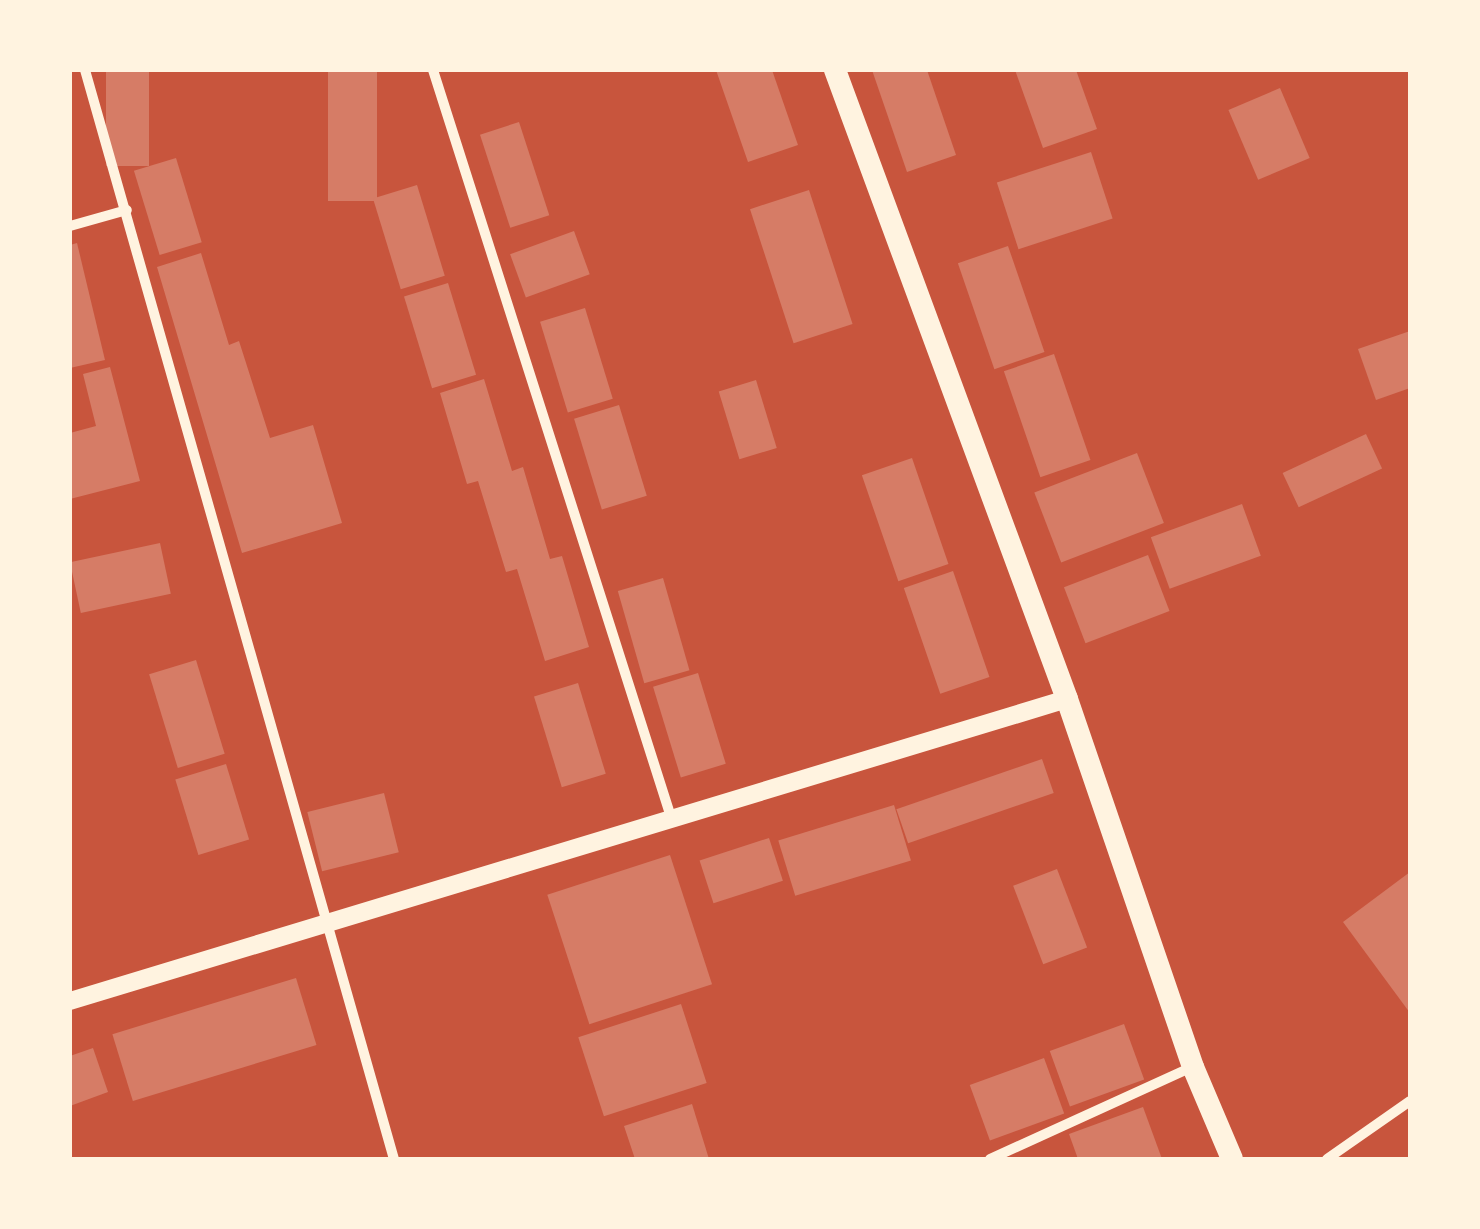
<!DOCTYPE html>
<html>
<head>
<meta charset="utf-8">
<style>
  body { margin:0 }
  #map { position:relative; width:1480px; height:1229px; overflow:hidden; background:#c8553d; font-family:Barlow,sans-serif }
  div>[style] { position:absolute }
  .building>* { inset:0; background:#d67c66; transform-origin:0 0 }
  .minor>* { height:10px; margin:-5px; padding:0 5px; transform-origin:5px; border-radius:5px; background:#fff3e0 }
  .tertiary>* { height:18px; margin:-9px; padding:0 9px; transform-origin:9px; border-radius:9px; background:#fff3e0 }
  .primary>* { height:22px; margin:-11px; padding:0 11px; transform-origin:11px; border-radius:11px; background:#fff3e0 }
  span { translate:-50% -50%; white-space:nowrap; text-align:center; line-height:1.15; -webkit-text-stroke:10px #fff3e0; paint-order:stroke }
  .frame { position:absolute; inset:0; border:72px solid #fff3e0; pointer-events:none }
</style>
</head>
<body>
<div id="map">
  <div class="building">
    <i style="left:106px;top:70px;width:43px;height:96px"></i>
    <i style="left:328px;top:70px;width:49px;height:131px"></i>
    <i style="clip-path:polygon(716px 70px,772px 70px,798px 145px,748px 162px)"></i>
    <i style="clip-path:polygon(872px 70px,927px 70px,956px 155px,907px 172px)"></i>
    <i style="clip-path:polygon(1015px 70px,1076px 70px,1097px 129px,1043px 148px)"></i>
    <i style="left:1280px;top:88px;width:76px;height:56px;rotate:67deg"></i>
    <i style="left:519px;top:122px;width:98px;height:41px;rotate:72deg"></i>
    <i style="left:1091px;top:152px;width:70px;height:99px;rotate:72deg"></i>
    <i style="left:176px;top:158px;width:88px;height:44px;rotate:73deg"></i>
    <i style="left:417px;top:185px;width:95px;height:46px;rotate:73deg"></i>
    <i style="left:809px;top:190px;width:141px;height:62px;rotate:72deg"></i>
    <i style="left:574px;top:231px;width:46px;height:68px;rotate:70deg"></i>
    <i style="clip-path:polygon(77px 243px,105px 360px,70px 368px,70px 245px)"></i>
    <i style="left:1008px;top:246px;width:112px;height:53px;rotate:71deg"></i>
    <i style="clip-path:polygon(201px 253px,229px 345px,239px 341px,270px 438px,313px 425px,342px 523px,242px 553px,157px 267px)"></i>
    <i style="left:448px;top:283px;width:96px;height:46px;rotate:73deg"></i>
    <i style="left:585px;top:308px;width:95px;height:47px;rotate:73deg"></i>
    <i style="clip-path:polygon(1410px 331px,1410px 388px,1376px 400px,1358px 349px)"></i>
    <i style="left:1054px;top:354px;width:112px;height:53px;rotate:71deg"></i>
    <i style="clip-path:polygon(110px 367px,140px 481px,70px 499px,70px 433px,96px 426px,83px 374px)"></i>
    <i style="clip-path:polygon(484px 379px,512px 471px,523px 467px,550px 559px,562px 556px,589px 647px,545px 661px,517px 569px,506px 572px,478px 481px,467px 484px,440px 393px)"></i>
    <i style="left:756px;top:380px;width:71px;height:39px;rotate:73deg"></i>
    <i style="left:619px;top:405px;width:95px;height:47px;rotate:73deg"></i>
    <i style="left:1366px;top:434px;width:38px;height:92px;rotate:65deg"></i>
    <i style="left:1137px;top:453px;width:75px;height:110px;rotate:69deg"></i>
    <i style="left:912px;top:458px;width:112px;height:53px;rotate:71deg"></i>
    <i style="left:1242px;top:504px;width:55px;height:97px;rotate:70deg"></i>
    <i style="left:160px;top:543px;width:52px;height:92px;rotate:78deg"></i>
    <i style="left:1148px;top:555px;width:60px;height:90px;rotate:69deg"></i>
    <i style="left:953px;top:571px;width:112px;height:52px;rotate:71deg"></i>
    <i style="left:663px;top:578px;width:96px;height:47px;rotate:74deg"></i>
    <i style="left:196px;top:660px;width:98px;height:49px;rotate:73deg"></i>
    <i style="left:698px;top:673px;width:95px;height:47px;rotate:73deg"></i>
    <i style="left:578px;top:683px;width:95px;height:46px;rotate:73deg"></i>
    <i style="left:1042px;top:759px;width:36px;height:154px;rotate:71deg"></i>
    <i style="left:226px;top:764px;width:79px;height:53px;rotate:73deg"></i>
    <i style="left:384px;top:793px;width:61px;height:79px;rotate:76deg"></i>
    <i style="left:894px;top:805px;width:58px;height:121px;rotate:73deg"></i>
    <i style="left:769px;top:838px;width:45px;height:73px;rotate:72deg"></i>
    <i style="left:670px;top:855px;width:136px;height:129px;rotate:72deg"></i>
    <i style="left:1057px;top:869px;width:84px;height:47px;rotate:69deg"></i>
    <i style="clip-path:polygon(1410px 872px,1410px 1013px,1343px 922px)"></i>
    <i style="left:296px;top:978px;width:70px;height:192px;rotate:73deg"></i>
    <i style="left:681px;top:1004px;width:83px;height:108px;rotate:72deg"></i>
    <i style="left:1124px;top:1024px;width:59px;height:79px;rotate:70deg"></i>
    <i style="clip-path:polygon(93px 1048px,108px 1092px,70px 1106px,70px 1056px)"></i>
    <i style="left:1044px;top:1058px;width:59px;height:79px;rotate:70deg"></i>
    <i style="clip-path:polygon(692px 1104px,709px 1159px,635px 1159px,624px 1126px)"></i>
    <i style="clip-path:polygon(1143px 1107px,1162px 1159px,1078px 1159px,1069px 1134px)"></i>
  </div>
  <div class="minor">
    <i style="left:85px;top:70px;width:1132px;rotate:74.16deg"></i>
    <i style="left:433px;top:70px;width:784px;rotate:72.33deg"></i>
    <i style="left:70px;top:226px;width:59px;rotate:-15.7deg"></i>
    <i style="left:990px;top:1159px;width:222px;rotate:-24.5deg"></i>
    <i style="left:1327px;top:1159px;width:101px;rotate:-34.9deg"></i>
  </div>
  <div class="tertiary">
    <i style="left:70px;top:1001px;width:1042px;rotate:-16.85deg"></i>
  </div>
  <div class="primary">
    <i style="left:835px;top:70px;width:670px;rotate:69.75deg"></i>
    <i style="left:1067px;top:699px;width:389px;rotate:71.1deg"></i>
    <i style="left:1193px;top:1067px;width:100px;rotate:67deg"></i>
  </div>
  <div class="frame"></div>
</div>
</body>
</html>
